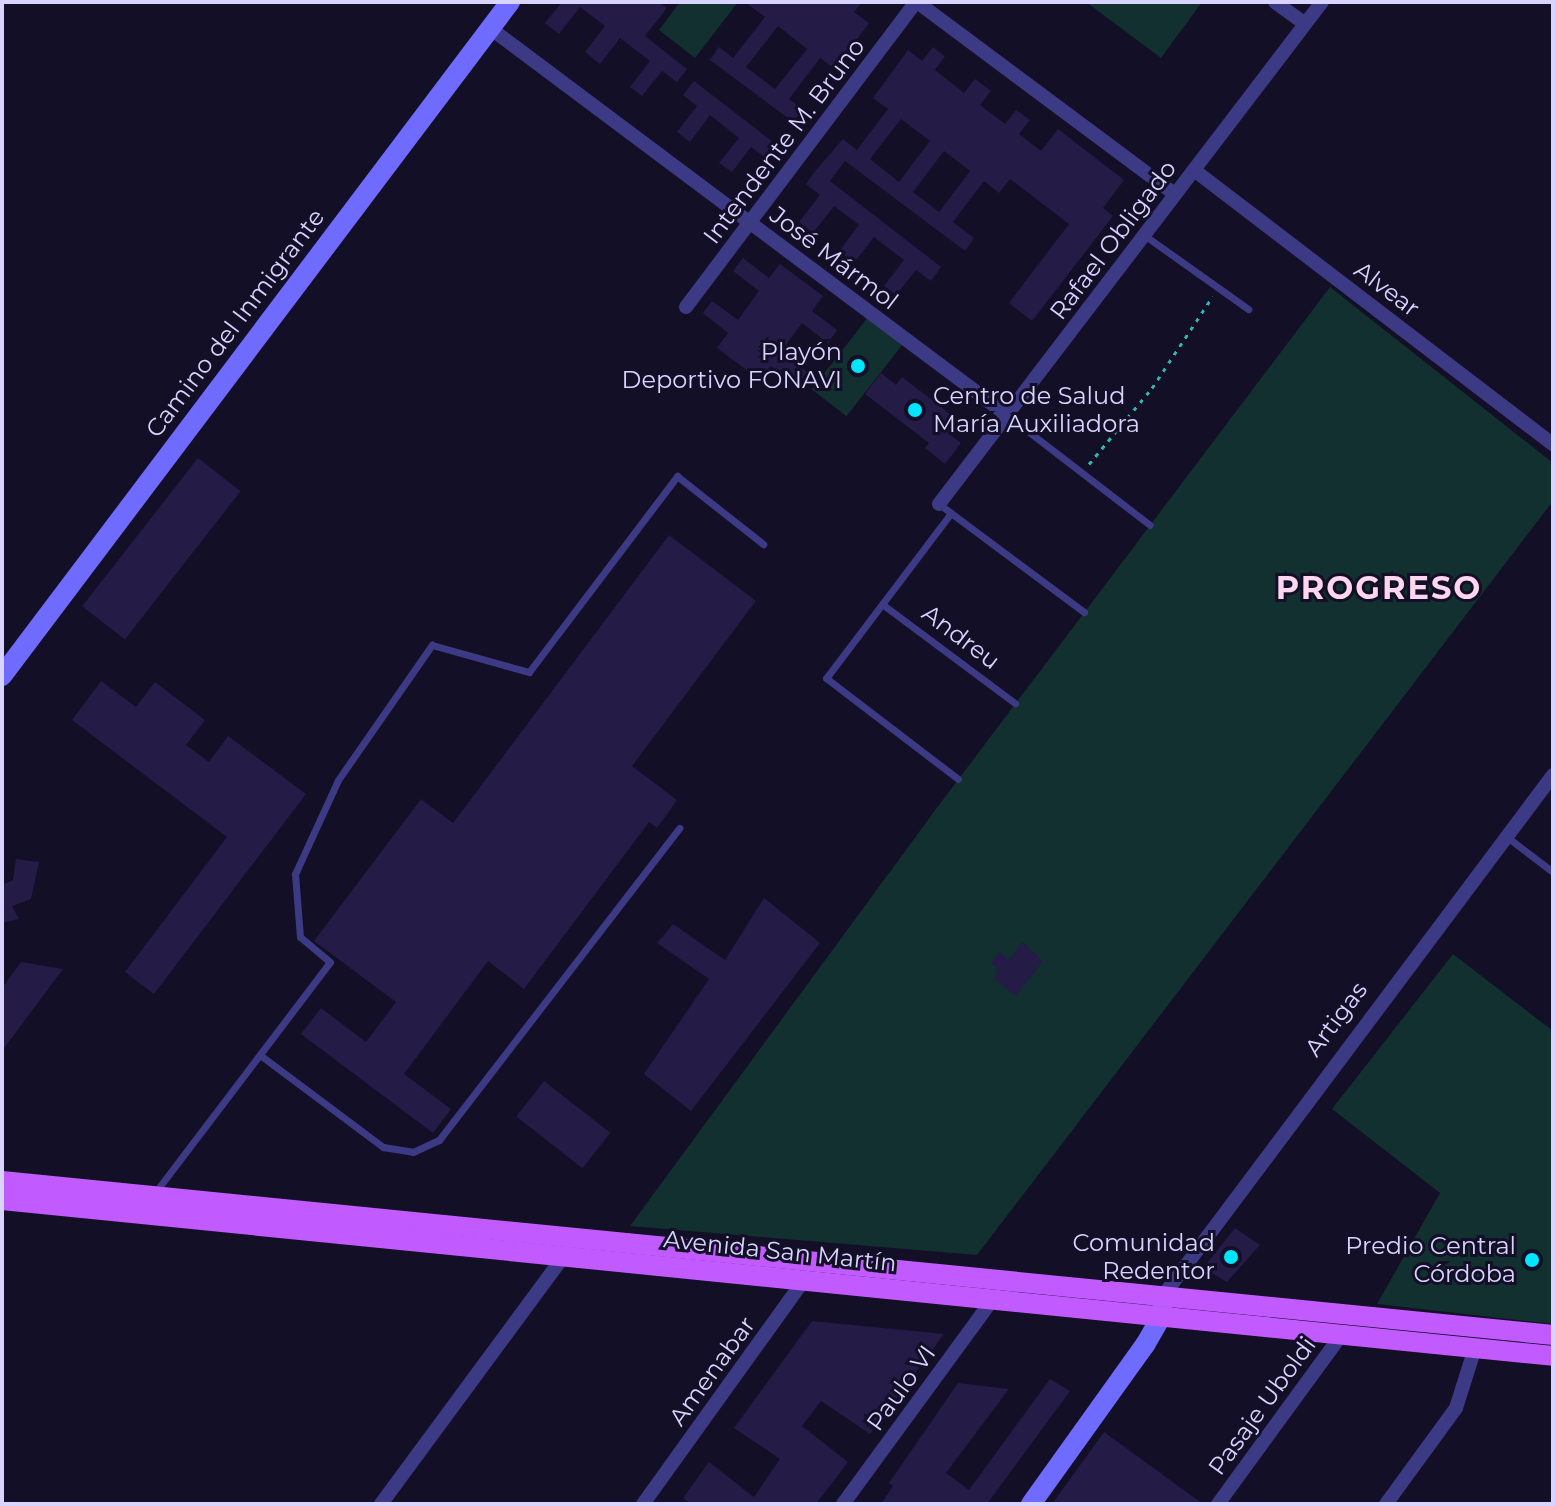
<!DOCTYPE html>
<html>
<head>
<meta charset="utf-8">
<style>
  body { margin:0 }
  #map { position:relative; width:1555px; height:1506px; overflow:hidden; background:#130f26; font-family:Montserrat,sans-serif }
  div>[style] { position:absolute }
  .green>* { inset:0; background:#12302f; transform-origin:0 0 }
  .building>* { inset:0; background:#241b47; transform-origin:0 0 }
  .path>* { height:3px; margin-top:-1.5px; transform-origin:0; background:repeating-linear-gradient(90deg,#2fb8b0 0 4px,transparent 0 10px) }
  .lane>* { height:7px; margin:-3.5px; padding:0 3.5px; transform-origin:3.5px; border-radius:3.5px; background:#3d3a85 }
  .street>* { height:14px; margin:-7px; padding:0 7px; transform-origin:7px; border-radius:7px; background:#3d3a85 }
  .secondary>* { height:20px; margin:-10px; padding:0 10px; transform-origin:10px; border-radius:10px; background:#6f6bff }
  .primary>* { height:20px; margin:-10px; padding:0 10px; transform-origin:10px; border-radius:10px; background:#c25bff }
  .dots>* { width:22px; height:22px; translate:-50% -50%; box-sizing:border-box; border:4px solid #130f26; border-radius:50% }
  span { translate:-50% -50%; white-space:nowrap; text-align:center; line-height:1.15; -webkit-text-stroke:6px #130f26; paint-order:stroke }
  .street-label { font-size:24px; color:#d9d4ff }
  .poi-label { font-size:24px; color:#d9d4ff }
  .right { translate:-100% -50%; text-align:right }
  .left { translate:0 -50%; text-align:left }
  .district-label { font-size:32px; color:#ffd6f0; font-weight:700; letter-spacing:2px }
  .frame { position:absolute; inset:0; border:4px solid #d9d4ff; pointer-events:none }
</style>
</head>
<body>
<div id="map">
  <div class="green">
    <i style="clip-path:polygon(680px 2px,738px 2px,695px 58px,659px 30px)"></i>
    <i style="clip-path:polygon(1086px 2px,1202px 2px,1161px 58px)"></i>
    <i style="clip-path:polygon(1330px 287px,1553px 463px,1553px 501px,977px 1255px,630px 1226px,936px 809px)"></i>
    <i style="left:869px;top:316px;width:44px;height:93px;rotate:38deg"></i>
    <i style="clip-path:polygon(1453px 954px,1553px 1031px,1553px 1324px,1377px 1304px,1440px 1193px,1332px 1109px)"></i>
  </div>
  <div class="building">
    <i style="clip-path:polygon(562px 2px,659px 2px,667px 8px,645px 36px,687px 69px,677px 82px,662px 71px,642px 96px,630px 87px,650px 61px,620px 38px,600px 64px,585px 52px,605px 26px,580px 7px,559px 34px,545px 23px)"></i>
    <i style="clip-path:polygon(evenodd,745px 2px,862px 2px,854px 12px,869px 23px,835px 69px,820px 58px,789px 99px,803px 110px,793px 122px,710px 60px,719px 47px,733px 58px,765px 17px,745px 2px,778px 26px,807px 49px,775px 89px,746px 67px,778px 26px)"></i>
    <i style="clip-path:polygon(evenodd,933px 47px,945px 56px,935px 70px,964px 93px,975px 79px,991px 91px,980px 105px,1005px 124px,1016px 110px,1030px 120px,1019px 134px,1041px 151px,1058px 129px,1124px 180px,1103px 208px,1113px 216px,1032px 321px,1009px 303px,1069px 224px,1010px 179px,999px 193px,984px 181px,953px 222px,974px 238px,965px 251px,845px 161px,830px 181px,941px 267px,931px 281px,916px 270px,896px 295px,884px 286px,904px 260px,874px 237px,854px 263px,839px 251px,859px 225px,834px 206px,813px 233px,799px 222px,820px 195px,806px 184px,816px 170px,843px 139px,857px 150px,888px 109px,873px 98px,908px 50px,922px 61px,933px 47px,901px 119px,930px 141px,899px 182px,870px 159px,901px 119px,933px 47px,944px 151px,970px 171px,939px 212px,913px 192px,944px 151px)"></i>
    <i style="clip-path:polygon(694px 81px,777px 145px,767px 159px,751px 147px,732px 172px,719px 163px,739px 138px,710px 115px,690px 142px,677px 132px,697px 106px,683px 95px)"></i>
    <i style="clip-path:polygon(743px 258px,769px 278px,780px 264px,823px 296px,812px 311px,837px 330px,828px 343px,802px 323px,780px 353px,807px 372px,797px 386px,771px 366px,760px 380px,717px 348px,728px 333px,703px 313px,712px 301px,738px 320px,759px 291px,733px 271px)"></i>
    <i style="clip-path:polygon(881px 373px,896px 385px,902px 377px,958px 420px,948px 433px,961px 443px,945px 464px,925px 448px,929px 443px,865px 394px)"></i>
    <i style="left:198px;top:458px;width:54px;height:188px;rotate:38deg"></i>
    <i style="clip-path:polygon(669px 535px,756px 601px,632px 766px,677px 800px,657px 828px,649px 822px,524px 989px,488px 961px,404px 1074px,451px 1109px,433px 1133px,301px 1034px,321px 1008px,366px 1042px,396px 1002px,314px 941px,421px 799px,453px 823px)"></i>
    <i style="clip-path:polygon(101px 681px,136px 707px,155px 682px,205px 720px,186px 745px,209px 762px,228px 736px,306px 794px,154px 994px,125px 972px,227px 837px,72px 720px)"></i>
    <i style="clip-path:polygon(16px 859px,39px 862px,31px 899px,12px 906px,19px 919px,2px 923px,2px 885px,13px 880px)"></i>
    <i style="clip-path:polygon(764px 898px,820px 943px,691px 1111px,644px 1074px,709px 979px,657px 943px,673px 924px,725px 960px)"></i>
    <i style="clip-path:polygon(1022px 942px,1043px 961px,1016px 996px,995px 980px,998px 969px,991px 963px,999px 952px,1009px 960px)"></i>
    <i style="clip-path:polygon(21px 962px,63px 969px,2px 1051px,2px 988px)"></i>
    <i style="left:544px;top:1081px;width:84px;height:45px;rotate:38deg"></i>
    <i style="clip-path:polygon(1235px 1228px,1260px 1245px,1227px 1282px,1203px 1268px)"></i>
    <i style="clip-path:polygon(812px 1321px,944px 1334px,870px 1434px,821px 1401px,802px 1426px,848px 1462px,816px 1504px,691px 1504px,683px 1498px,709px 1462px,754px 1497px,780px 1459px,734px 1428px)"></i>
    <i style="clip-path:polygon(1050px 1379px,1070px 1391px,987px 1504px,881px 1504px,893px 1486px,889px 1483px,958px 1383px,1009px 1389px,946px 1473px,969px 1490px)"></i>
    <i style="clip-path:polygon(1104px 1432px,1203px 1504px,1052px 1504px)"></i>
  </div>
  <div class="path">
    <i style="left:1089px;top:464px;width:99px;rotate:-50.3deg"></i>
    <i style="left:1152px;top:388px;width:110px;rotate:-56.5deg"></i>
  </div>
  <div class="lane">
    <i style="left:1144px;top:235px;width:128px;rotate:35.4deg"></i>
    <i style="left:1007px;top:415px;width:180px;rotate:37.6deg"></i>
    <i style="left:939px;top:504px;width:181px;rotate:36.7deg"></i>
    <i style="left:951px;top:513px;width:207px;rotate:127.1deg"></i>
    <i style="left:826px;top:678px;width:166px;rotate:37.4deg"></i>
    <i style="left:882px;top:604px;width:166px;rotate:36.7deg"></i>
    <i style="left:1507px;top:837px;width:58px;rotate:37.3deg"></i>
    <i style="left:260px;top:1055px;width:154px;rotate:36.8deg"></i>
    <i style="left:383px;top:1147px;width:30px;rotate:9deg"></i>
    <i style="left:413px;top:1152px;width:29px;rotate:-25deg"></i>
    <i style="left:439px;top:1140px;width:394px;rotate:-52.4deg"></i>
    <i style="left:154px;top:1194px;width:291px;rotate:-52.8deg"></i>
    <i style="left:330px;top:962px;width:39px;rotate:-140deg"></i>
    <i style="left:300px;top:937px;width:63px;rotate:-94.5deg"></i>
    <i style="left:295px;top:874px;width:103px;rotate:-65.4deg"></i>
    <i style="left:338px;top:780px;width:165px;rotate:-55.2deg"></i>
    <i style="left:432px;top:645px;width:101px;rotate:15.6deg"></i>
    <i style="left:529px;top:672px;width:246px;rotate:-52.9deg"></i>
    <i style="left:677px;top:476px;width:110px;rotate:38.3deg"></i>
  </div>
  <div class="street">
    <i style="left:917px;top:2px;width:322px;rotate:36.7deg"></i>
    <i style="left:1275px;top:2px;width:37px;rotate:36deg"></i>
    <i style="left:490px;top:28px;width:646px;rotate:36.82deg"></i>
    <i style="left:1194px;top:170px;width:452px;rotate:37.4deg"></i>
    <i style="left:686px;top:307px;width:382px;rotate:-53deg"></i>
    <i style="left:939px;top:504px;width:631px;rotate:-52.66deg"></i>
    <i style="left:1163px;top:1296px;width:651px;rotate:-53.18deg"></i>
    <i style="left:381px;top:1504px;width:315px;rotate:-53.6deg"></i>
    <i style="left:643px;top:1504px;width:279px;rotate:-54.3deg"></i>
    <i style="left:843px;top:1504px;width:255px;rotate:-53.8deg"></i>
    <i style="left:1218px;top:1504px;width:210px;rotate:-53.9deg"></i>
    <i style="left:1386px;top:1504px;width:119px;rotate:-53.9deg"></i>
    <i style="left:1456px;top:1408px;width:63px;rotate:-72.4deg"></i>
  </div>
  <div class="secondary">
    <i style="left:2px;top:676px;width:844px;rotate:-52.99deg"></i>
    <i style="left:1031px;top:1504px;width:196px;rotate:-54.4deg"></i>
    <i style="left:1145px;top:1345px;width:34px;rotate:-60deg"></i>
    <i style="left:1162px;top:1315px;width:15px;rotate:-86deg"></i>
  </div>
  <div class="primary">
    <i style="left:2px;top:1181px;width:1559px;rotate:5.67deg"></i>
    <i style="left:2px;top:1200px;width:1559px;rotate:5.74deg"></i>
  </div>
  <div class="dots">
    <i style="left:858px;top:366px;background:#00e5ff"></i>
    <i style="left:915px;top:410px;background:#00e5ff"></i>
    <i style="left:1231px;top:1257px;background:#00e5ff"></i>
    <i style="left:1532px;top:1260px;background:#00e5ff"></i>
  </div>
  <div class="street-label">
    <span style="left:784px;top:141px;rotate:-53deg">Intendente M. Bruno</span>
    <span style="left:1113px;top:240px;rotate:-53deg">Rafael Obligado</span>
    <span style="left:834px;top:258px;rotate:37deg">José Mármol</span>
    <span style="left:1387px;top:289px;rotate:37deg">Alvear</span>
    <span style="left:235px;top:323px;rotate:-53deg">Camino del Inmigrante</span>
    <span style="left:961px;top:637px;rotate:37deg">Andreu</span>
    <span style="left:1336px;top:1019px;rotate:-53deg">Artigas</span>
    <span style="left:780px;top:1251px;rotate:6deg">Avenida San Martín</span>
    <span style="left:712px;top:1371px;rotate:-54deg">Amenabar</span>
    <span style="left:901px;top:1388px;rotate:-54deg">Paulo VI</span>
    <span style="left:1262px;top:1406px;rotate:-54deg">Pasaje Uboldi</span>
  </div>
  <div class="poi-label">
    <span class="right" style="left:842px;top:366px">Playón<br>Deportivo FONAVI</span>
    <span class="left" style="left:933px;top:410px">Centro de Salud<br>María Auxiliadora</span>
    <span class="right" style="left:1215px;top:1257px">Comunidad<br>Redentor</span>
    <span class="right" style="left:1516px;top:1260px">Predio Central<br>Córdoba</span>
  </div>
  <div class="district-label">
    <span style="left:1379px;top:588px">PROGRESO</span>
  </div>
  <div class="frame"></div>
</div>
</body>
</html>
